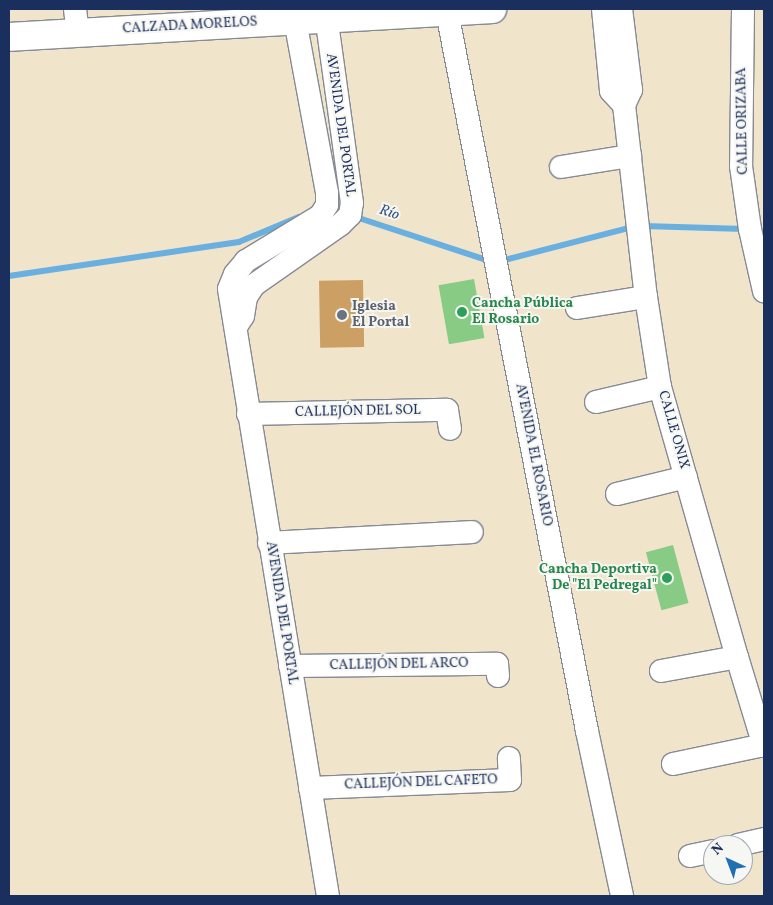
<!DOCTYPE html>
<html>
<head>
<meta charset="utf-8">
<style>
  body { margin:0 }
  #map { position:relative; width:773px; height:905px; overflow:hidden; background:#f0e4cb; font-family:Vollkorn,serif }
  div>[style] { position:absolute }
  .green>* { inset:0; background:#87cb85; transform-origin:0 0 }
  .stream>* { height:5.5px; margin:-2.75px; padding:0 2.75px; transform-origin:2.75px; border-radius:2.75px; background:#69afdf }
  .building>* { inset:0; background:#cca064; transform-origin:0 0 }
  .roads { filter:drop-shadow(1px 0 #868a94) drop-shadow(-1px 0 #868a94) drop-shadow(0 1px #868a94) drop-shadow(0 -1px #868a94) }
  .minor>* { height:22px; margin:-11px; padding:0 11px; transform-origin:11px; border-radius:11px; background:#fff }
  .tertiary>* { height:28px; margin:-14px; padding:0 14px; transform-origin:14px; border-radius:14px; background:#fff }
  .dots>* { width:14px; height:14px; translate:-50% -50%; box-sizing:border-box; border:2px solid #f6f6f2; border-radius:50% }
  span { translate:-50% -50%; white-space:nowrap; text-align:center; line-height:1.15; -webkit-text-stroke:4px #f6f6f2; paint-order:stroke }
  .street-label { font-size:14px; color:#1b2f5e }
  .leisure-label { font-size:14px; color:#27864d; font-weight:700 }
  .left { translate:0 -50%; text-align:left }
  .right { translate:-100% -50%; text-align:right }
  .worship-label { font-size:14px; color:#5b616d; font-weight:700 }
  .water-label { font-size:15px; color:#325585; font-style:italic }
  .frame { position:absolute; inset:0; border:10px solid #1b2f5e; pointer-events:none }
  .north { position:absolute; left:703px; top:835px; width:50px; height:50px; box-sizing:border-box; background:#f6f6f2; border:1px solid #9ea6b7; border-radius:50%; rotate:317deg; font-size:14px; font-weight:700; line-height:20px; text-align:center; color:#1b2f5e }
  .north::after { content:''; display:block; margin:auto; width:18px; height:22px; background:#1f6fb2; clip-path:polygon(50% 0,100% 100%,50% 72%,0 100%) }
</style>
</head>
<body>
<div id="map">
  <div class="green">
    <i style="left:474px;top:279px;width:60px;height:36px;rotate:80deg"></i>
    <i style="left:673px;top:545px;width:60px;height:28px;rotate:75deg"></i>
  </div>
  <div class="stream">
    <i style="left:353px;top:216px;width:144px;rotate:18.2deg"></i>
    <i style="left:644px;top:226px;width:100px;rotate:1.7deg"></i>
    <i style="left:501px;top:261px;width:135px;rotate:-14.5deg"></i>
    <i style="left:9px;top:276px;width:232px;rotate:-8.4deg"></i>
    <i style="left:239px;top:242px;width:65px;rotate:-22.6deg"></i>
  </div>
  <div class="building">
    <i style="left:363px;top:280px;width:67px;height:44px;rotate:89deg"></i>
  </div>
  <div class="roads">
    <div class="minor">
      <i style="left:75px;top:9px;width:24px;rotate:83deg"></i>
      <i style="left:603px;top:9px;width:82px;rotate:84.4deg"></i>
      <i style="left:611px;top:91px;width:19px;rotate:47deg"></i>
      <i style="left:624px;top:105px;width:17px;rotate:-65deg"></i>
      <i style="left:631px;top:90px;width:82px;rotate:-97deg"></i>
      <i style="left:743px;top:9px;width:157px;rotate:90.7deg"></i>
      <i style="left:741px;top:166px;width:64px;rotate:81.9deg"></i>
      <i style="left:750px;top:229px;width:64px;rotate:77.3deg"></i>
      <i style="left:447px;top:12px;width:733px;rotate:78.98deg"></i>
      <i style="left:587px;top:731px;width:169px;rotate:78deg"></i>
      <i style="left:295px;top:20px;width:176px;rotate:79.5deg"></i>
      <i style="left:327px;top:193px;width:12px;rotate:90deg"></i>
      <i style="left:327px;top:205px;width:13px;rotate:122deg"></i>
      <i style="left:320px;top:216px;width:87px;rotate:148.7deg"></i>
      <i style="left:246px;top:261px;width:17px;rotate:130deg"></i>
      <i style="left:235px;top:274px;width:16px;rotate:112deg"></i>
      <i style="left:229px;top:289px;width:615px;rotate:80.74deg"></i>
      <i style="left:624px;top:105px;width:193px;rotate:83.5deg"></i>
      <i style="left:646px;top:297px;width:91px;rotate:81.2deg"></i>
      <i style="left:660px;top:387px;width:281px;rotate:74.1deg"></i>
      <i style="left:737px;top:657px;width:93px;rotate:73.1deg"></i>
      <i style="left:561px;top:167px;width:70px;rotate:-9.1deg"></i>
      <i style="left:577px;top:308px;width:70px;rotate:-9.1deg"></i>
      <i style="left:236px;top:327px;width:13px;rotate:-58deg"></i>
      <i style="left:243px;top:316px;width:19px;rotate:-81deg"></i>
      <i style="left:246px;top:297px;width:14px;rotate:-56deg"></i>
      <i style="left:254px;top:285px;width:106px;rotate:-35deg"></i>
      <i style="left:341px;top:224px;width:13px;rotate:-45deg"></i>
      <i style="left:350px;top:215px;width:12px;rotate:-81deg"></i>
      <i style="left:352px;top:203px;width:196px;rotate:-97.9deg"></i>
      <i style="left:596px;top:402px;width:66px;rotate:-13.2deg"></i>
      <i style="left:248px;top:414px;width:199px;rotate:-1.2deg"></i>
      <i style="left:447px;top:410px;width:19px;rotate:81deg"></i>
      <i style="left:617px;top:494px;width:71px;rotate:-13.8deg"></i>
      <i style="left:269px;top:543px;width:203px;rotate:-3.1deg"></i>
      <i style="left:290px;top:666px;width:207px;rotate:-0.6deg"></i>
      <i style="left:497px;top:664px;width:12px;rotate:85deg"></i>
      <i style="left:661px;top:671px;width:77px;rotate:-10.4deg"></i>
      <i style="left:673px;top:764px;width:93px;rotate:-11.8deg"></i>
      <i style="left:310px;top:788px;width:200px;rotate:-2.3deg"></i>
      <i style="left:510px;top:780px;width:22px;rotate:-93deg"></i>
      <i style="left:738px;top:845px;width:27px;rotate:-13deg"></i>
      <i style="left:690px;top:856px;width:24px;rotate:-12deg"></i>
    </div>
    <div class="tertiary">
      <i style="left:9px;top:37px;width:484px;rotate:-3.3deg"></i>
    </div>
  </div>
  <div class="dots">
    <i style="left:462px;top:312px;background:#2e9e5b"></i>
    <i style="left:342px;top:315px;background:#6b7280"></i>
    <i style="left:667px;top:578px;background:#2e9e5b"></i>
  </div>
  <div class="street-label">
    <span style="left:190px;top:26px;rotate:-3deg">CALZADA MORELOS</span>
    <span style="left:743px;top:121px;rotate:-91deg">CALLE ORIZABA</span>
    <span style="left:340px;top:125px;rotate:82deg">AVENIDA DEL PORTAL</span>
    <span style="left:358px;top:412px;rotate:-1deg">CALLEJÓN DEL SOL</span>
    <span style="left:673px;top:430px;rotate:74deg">CALLE ONIX</span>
    <span style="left:533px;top:455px;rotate:79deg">AVENIDA EL ROSARIO</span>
    <span style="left:281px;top:613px;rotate:81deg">AVENIDA DEL PORTAL</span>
    <span style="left:399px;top:665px;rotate:-1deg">CALLEJÓN DEL ARCO</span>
    <span style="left:421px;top:783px;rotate:-2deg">CALLEJÓN DEL CAFETO</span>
  </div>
  <div class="leisure-label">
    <span class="left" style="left:472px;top:312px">Cancha Pública<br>El Rosario</span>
    <span class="right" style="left:657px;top:578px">Cancha Deportiva<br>De "El Pedregal"</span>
  </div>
  <div class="worship-label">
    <span class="left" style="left:352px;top:315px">Iglesia<br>El Portal</span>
  </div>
  <div class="water-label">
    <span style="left:389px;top:213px;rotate:19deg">Río</span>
  </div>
  <div class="frame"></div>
  <div class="north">N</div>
</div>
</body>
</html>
